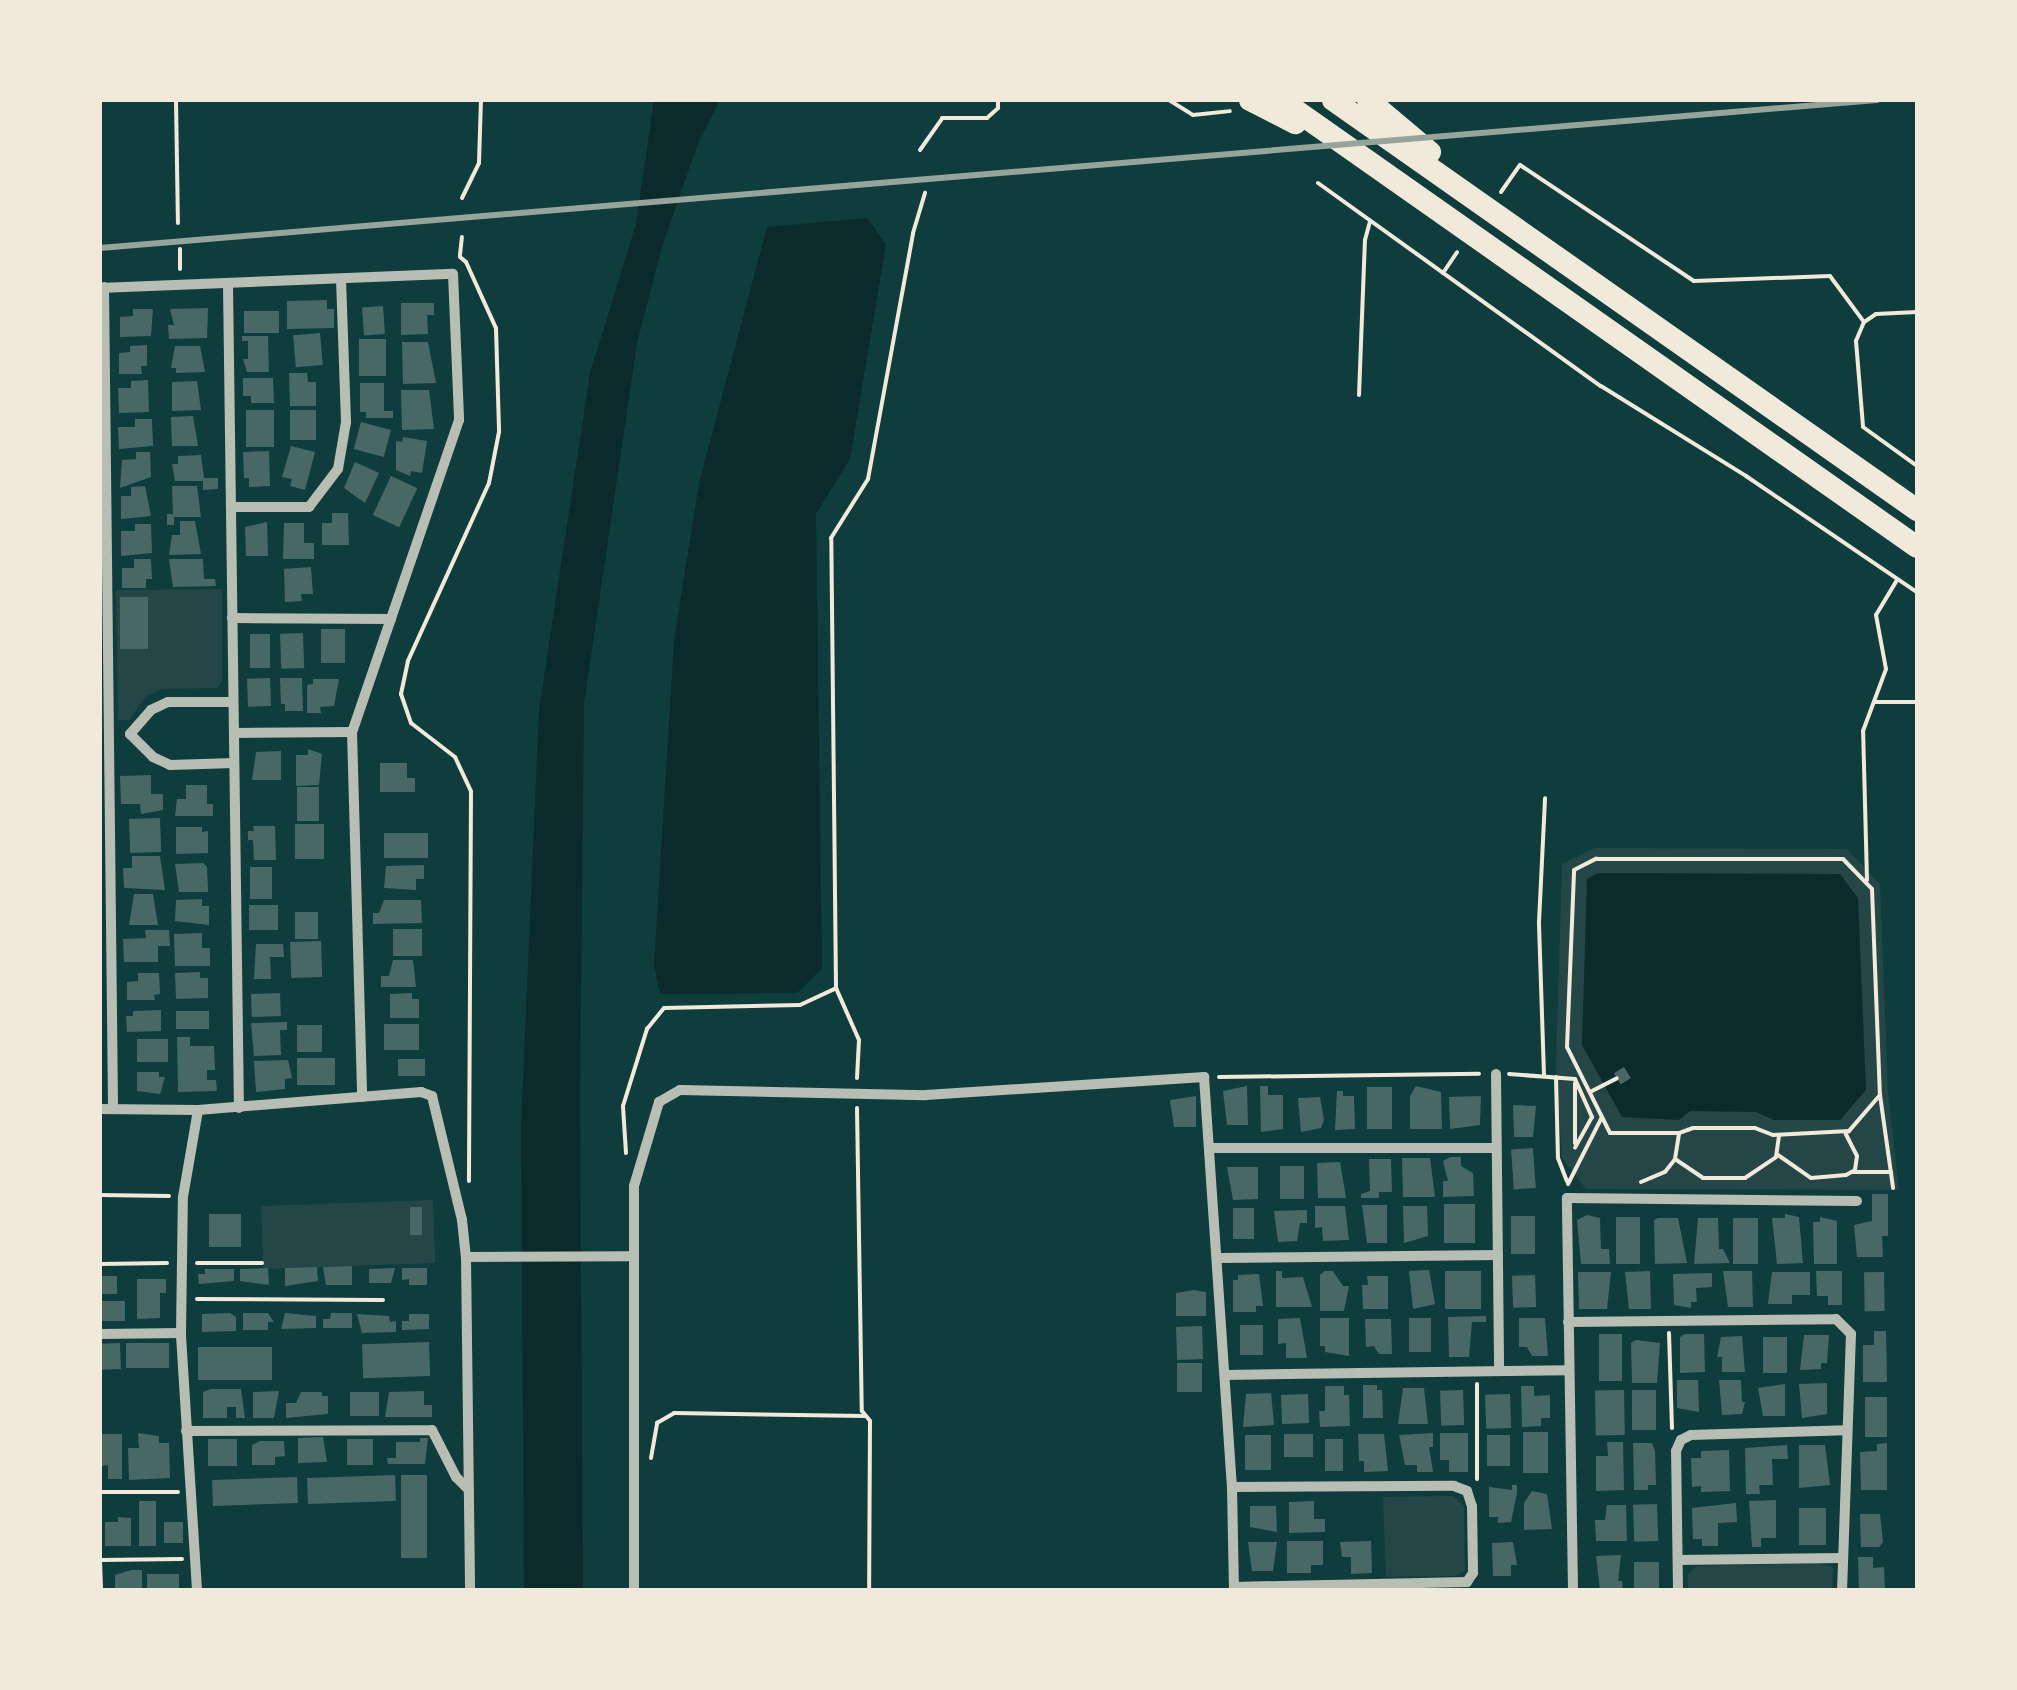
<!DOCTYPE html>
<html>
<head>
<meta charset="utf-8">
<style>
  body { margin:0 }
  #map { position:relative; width:2017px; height:1690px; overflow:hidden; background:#0f3d3e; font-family:Ubuntu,sans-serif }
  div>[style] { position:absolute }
  .green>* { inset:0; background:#244646; transform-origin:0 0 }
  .water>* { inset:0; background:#0a2a2b }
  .building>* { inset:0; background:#486865; transform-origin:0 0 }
  .path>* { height:4px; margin:-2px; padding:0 2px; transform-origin:2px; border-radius:2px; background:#f1e9da }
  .minor>* { height:10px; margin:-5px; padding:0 5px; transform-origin:5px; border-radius:5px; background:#b8beb3 }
  .motorway>* { height:22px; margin:-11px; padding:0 11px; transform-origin:11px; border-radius:11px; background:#f1e9da }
  .rail>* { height:6px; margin:-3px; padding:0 3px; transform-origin:3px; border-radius:3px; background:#97a49c }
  span { translate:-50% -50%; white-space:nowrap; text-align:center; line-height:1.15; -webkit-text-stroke:10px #f1e9da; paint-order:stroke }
  .frame { position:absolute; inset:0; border:102px solid #f1e9da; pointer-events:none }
</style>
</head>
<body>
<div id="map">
  <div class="green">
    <i style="clip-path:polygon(222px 589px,222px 682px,217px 688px,162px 689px,145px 697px,129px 720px,118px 720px,116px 590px)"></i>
    <i style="clip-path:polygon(1595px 848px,1847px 849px,1880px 884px,1888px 1093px,1899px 1190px,1586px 1189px,1562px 1158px,1556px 1066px,1562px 864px)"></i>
    <i style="left:433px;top:1200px;width:63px;height:172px;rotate:88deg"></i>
    <i style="clip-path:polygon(1453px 1496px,1464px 1506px,1465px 1571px,1455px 1576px,1386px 1577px,1383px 1497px)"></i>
    <i style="clip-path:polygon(1818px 1563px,1833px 1567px,1832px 1590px,1688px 1590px,1688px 1574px,1696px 1566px)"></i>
  </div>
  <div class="water">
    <i style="clip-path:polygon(654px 100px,720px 100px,699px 141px,663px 243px,637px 343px,584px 704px,580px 1102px,583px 1590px,524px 1590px,521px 1126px,539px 710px,590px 373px,636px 224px)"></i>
    <i style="clip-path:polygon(867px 218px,886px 244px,850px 459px,816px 514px,822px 968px,797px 993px,660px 994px,654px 964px,674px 641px,699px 483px,767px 227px)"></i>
    <i style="clip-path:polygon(1598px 873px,1840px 874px,1858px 898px,1866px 1090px,1840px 1120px,1774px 1120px,1756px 1112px,1690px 1111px,1679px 1120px,1622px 1117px,1582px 1045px,1587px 879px)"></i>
  </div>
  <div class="building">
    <i style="clip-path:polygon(327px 300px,327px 309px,334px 309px,334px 328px,287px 329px,287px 301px)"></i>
    <i style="clip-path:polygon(401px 303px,434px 303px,434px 315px,427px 315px,428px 334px,401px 335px)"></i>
    <i style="left:383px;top:306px;width:28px;height:21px;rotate:86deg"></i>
    <i style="clip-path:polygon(208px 308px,207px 338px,169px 339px,168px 325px,174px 325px,170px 309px)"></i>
    <i style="clip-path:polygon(133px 309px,153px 309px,151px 336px,120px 337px,120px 317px,133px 316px)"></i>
    <i style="left:279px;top:311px;width:22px;height:35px;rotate:90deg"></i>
    <i style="left:320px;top:333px;width:32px;height:27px;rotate:85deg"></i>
    <i style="clip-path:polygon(242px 336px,268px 336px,269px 372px,247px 372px,243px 359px,248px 359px,248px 341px,242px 341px)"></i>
    <i style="left:359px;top:339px;width:27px;height:37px"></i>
    <i style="clip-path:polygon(402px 342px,428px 342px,436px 383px,403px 384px)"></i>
    <i style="clip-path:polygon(147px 345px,147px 366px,141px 366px,142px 374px,119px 374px,119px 353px,130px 352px,130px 346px)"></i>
    <i style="clip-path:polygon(175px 346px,200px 346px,205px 372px,176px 373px,176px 368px,171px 368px)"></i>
    <i style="clip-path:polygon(289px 373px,307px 373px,308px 382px,316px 382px,316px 406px,290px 406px)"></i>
    <i style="clip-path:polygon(243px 378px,273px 378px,274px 403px,251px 403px,251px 396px,243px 396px)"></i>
    <i style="clip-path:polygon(148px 380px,149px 412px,119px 413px,118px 388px,131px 388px,131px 381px)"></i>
    <i style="clip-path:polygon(197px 381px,201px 410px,172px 411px,172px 382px)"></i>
    <i style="clip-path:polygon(360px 383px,384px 383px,384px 411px,393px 411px,393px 418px,366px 418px,366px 412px,360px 412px)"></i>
    <i style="clip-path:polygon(401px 390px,429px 390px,434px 429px,402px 430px)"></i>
    <i style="left:274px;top:410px;width:37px;height:28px;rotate:90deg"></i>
    <i style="left:316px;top:410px;width:30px;height:26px;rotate:90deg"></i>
    <i style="clip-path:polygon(193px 416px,198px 446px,172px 446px,171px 417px)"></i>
    <i style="clip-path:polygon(135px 419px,152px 419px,153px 446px,119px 449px,118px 427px,135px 427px)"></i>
    <i style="left:361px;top:422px;width:31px;height:28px;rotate:15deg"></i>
    <i style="clip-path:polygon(403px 437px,427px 441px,422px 473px,411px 471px,410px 476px,396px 470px,396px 441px,402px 442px)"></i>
    <i style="clip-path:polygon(291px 446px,315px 452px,305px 490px,290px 486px,292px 479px,282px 477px)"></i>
    <i style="clip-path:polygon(269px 451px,270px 486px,249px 487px,249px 478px,244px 478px,243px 452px)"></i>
    <i style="clip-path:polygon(136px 452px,150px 452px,151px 477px,120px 488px,122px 460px,136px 459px)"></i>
    <i style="clip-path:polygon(201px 455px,204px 478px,218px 478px,218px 489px,203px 490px,203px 481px,175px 481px,172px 464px,178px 464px,178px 456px)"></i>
    <i style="clip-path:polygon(355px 462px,379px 473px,365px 503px,344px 488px)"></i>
    <i style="left:391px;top:476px;width:29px;height:43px;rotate:25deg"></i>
    <i style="clip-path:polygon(145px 486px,151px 516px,121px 519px,121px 496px,131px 496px,131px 487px)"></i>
    <i style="clip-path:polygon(172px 486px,197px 486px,201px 517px,174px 517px,174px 525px,167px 525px,167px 514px,173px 514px)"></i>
    <i style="clip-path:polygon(332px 513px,348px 513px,349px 545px,322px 545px,322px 523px,332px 523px)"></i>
    <i style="clip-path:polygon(180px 521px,195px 521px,201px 554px,169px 555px,172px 535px,180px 535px)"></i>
    <i style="clip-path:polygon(267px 522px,268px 556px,246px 556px,245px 527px)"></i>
    <i style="clip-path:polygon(284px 523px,304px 523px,304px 543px,314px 543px,314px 559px,283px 559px)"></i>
    <i style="clip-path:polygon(135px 524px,151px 524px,152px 553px,121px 556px,121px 531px,135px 531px)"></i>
    <i style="clip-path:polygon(134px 559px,151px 559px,152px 579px,146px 579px,146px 588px,122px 588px,122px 568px,134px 568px)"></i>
    <i style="clip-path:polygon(169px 559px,203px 559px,204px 579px,215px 579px,216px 586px,173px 587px)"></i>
    <i style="clip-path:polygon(311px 567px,313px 594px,301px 594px,302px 601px,285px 602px,284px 569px)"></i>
    <i style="left:120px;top:597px;width:28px;height:52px"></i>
    <i style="left:321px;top:629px;width:24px;height:34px"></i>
    <i style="left:303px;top:633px;width:35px;height:23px;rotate:88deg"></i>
    <i style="left:250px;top:634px;width:20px;height:34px"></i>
    <i style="left:270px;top:678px;width:28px;height:23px;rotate:88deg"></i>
    <i style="clip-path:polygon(280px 678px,302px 678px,303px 711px,285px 711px,285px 704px,281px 704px)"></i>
    <i style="clip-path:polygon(313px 679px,339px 679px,334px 706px,320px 707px,321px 713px,307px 713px,307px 685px,313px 684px)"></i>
    <i style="clip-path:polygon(308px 749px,322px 754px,319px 785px,296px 786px,296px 755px,308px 755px)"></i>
    <i style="clip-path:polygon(281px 751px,281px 780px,252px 780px,256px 752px)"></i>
    <i style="clip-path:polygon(380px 763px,407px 763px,407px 778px,415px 778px,415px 792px,380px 792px)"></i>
    <i style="clip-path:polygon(151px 775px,151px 794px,163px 794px,163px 810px,141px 814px,140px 804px,121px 804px,120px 776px)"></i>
    <i style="clip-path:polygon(186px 785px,207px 785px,207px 804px,213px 804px,213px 816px,175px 816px,177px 799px,186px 799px)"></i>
    <i style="left:319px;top:787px;width:34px;height:22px;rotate:90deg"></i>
    <i style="left:160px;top:818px;width:34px;height:31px;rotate:88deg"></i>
    <i style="left:295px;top:824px;width:29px;height:35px"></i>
    <i style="clip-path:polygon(253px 826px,275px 826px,276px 860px,254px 860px,253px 840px,248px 840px,248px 831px,254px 831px)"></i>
    <i style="clip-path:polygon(176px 827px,202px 827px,202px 832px,208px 831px,208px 853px,176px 854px)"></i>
    <i style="left:428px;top:833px;width:25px;height:44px;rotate:90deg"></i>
    <i style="clip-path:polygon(132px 856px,160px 856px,165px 890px,124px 888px,123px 868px,132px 868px)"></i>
    <i style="clip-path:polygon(203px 863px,207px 867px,208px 892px,179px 892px,175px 864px)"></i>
    <i style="clip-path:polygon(424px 865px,424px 879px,416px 879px,416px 890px,384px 888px,386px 866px)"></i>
    <i style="left:272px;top:867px;width:32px;height:22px;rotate:90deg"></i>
    <i style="clip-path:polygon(134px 894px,153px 894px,158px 925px,129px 925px)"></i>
    <i style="clip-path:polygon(202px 899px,202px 906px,209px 906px,209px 925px,175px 921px,176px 900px)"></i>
    <i style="clip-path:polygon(384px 900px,421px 900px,422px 923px,373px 924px,373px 913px,379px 913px)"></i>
    <i style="left:249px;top:905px;width:29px;height:25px"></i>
    <i style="left:295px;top:912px;width:23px;height:27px"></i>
    <i style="left:393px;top:929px;width:29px;height:27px"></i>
    <i style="clip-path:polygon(145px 930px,169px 930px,170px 946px,158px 946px,158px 962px,124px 962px,123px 939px,146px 938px)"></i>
    <i style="clip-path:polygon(202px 933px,202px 948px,210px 948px,210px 966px,175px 966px,174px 934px)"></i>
    <i style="left:321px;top:941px;width:36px;height:31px;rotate:88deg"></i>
    <i style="clip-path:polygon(256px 944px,283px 944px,284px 957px,270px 957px,271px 979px,254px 979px)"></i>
    <i style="clip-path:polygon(393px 960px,413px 960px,416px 987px,381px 987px,381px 976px,389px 976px)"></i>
    <i style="clip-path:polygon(200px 972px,200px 978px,208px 978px,208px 998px,176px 999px,175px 973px)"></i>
    <i style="clip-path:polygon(138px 973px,159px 973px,160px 994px,154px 995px,155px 1000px,127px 1000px,127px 982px,138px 981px)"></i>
    <i style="left:280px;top:993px;width:23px;height:29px;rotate:88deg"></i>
    <i style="clip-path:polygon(412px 993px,412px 999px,419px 999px,419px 1018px,390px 1018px,390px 994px)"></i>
    <i style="clip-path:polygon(161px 1010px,161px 1031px,127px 1032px,126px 1016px,133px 1016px,133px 1011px)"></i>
    <i style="left:176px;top:1011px;width:33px;height:18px"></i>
    <i style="clip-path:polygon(287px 1022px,287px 1030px,280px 1030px,281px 1055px,254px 1056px,251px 1023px)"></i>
    <i style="left:384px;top:1024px;width:35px;height:26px"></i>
    <i style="left:297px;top:1025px;width:25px;height:27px"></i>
    <i style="clip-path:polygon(177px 1037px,190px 1037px,190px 1046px,214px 1046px,215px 1070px,207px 1070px,207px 1080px,216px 1080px,217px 1091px,178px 1092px)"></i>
    <i style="left:137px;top:1039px;width:31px;height:23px"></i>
    <i style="left:297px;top:1058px;width:38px;height:27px"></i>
    <i style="left:425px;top:1059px;width:17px;height:27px;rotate:90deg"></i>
    <i style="clip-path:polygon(288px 1060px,292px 1078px,285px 1079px,285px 1089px,256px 1092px,254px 1061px)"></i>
    <i style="left:1624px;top:1067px;width:13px;height:12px;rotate:58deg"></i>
    <i style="clip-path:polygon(137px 1072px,159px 1072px,159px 1077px,165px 1077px,160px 1094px,137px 1091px)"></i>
    <i style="clip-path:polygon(1247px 1086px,1248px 1125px,1227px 1125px,1223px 1091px)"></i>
    <i style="clip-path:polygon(1260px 1086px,1268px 1086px,1268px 1095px,1283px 1095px,1283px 1129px,1261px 1132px)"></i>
    <i style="clip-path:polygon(1416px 1086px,1441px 1092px,1442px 1129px,1410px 1129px,1410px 1096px)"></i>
    <i style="left:1367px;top:1087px;width:25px;height:42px"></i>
    <i style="clip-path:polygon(1337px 1091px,1343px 1091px,1343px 1096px,1354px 1096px,1355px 1129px,1335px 1130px)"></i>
    <i style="clip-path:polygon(1196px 1096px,1196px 1127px,1174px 1127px,1170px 1100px)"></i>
    <i style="clip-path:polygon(1481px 1096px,1480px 1125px,1450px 1129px,1449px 1097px)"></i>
    <i style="clip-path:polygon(1320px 1097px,1324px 1120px,1321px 1128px,1301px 1132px,1298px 1098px)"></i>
    <i style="clip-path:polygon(1513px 1105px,1536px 1106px,1533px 1137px,1514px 1137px)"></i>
    <i style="left:1533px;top:1148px;width:40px;height:22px;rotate:86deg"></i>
    <i style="clip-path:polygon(1450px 1157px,1461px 1157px,1461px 1166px,1473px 1173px,1474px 1196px,1443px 1197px,1443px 1181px,1448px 1181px,1443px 1161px)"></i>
    <i style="clip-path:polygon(1402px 1158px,1430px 1158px,1435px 1197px,1403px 1197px)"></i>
    <i style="clip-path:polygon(1369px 1159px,1391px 1159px,1392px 1192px,1379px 1192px,1379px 1198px,1361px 1198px,1361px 1194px,1370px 1191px)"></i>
    <i style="clip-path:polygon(1340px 1162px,1346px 1198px,1318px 1198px,1317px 1163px)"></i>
    <i style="left:1280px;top:1166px;width:24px;height:33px"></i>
    <i style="clip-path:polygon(1227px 1167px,1258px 1167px,1258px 1199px,1233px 1200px)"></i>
    <i style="clip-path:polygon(1872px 1194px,1888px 1194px,1888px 1236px,1882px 1236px,1883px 1257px,1857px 1257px,1854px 1225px,1872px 1221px)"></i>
    <i style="left:1444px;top:1204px;width:31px;height:39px"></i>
    <i style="clip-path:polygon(1362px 1205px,1387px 1205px,1387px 1243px,1367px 1243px)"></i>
    <i style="clip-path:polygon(1315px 1206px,1345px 1206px,1349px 1240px,1323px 1241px,1322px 1227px,1315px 1228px)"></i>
    <i style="clip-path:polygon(1403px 1206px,1427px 1206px,1428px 1236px,1404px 1243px)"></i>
    <i style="left:410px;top:1207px;width:12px;height:28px"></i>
    <i style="left:1233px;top:1208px;width:21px;height:31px"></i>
    <i style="clip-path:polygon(1307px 1210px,1307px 1223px,1300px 1223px,1297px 1241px,1278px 1242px,1274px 1211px)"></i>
    <i style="left:209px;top:1214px;width:32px;height:33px"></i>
    <i style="clip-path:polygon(1785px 1214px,1799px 1217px,1803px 1263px,1777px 1264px,1772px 1218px,1785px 1218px)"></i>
    <i style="clip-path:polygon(1587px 1215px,1600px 1218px,1601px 1249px,1609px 1249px,1610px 1264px,1581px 1264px,1577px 1220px)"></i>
    <i style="left:1511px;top:1216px;width:24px;height:38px"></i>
    <i style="left:1616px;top:1217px;width:24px;height:47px"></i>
    <i style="clip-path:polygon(1820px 1217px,1837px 1221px,1837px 1264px,1814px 1264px,1813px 1222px,1820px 1222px)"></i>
    <i style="clip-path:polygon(1658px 1218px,1678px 1218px,1687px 1263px,1655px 1264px,1654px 1220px)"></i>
    <i style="clip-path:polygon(1698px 1218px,1718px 1218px,1719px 1249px,1723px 1249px,1730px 1263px,1694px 1264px)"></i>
    <i style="left:1733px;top:1218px;width:25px;height:46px"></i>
    <i style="clip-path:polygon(352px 1266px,352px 1285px,326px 1285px,323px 1267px)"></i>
    <i style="clip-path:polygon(317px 1267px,318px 1281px,285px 1286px,285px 1268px)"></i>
    <i style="clip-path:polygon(268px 1268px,269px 1285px,240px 1281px,240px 1269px)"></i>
    <i style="clip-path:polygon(395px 1268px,391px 1283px,369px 1283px,369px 1269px)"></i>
    <i style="clip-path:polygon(402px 1268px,427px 1268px,427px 1285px,409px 1285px,409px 1279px,402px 1280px)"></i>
    <i style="clip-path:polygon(205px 1269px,234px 1269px,234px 1281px,199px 1284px,198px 1274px,205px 1274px)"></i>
    <i style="clip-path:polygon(1429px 1270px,1435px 1304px,1413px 1309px,1409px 1271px)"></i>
    <i style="clip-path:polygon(1276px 1271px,1282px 1271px,1282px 1278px,1303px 1277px,1312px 1307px,1276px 1307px)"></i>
    <i style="clip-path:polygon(1325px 1271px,1333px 1271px,1343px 1286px,1349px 1286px,1344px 1311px,1320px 1311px,1320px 1275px)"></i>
    <i style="left:1481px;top:1271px;width:38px;height:36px;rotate:90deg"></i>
    <i style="clip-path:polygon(1650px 1271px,1651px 1309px,1629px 1309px,1625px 1272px)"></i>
    <i style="clip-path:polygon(1723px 1271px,1752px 1271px,1753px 1307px,1728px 1307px)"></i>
    <i style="clip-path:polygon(1816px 1271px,1842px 1271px,1842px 1305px,1828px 1305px,1828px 1296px,1817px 1296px)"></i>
    <i style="clip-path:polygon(1578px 1272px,1611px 1272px,1607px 1309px,1579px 1309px)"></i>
    <i style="clip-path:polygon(1772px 1272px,1810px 1272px,1810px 1295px,1792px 1295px,1792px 1304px,1768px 1304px)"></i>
    <i style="left:1884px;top:1272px;width:39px;height:20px;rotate:89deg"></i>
    <i style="clip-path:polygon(1712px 1273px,1712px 1287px,1696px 1288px,1697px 1302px,1691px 1302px,1691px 1308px,1674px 1305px,1673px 1274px)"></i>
    <i style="clip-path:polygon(1259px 1274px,1263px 1306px,1256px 1306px,1256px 1312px,1233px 1312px,1233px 1280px,1238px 1280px,1238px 1275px)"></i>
    <i style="left:1535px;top:1275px;width:32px;height:23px;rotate:88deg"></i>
    <i style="left:117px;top:1276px;width:18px;height:17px;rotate:90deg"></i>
    <i style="clip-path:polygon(1367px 1276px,1388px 1276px,1388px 1309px,1363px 1309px,1362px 1285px,1368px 1285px)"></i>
    <i style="clip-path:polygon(137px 1279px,166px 1279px,166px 1293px,160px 1293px,160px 1318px,137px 1319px)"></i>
    <i style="clip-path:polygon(1194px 1290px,1206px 1292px,1206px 1316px,1176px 1316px,1176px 1293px)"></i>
    <i style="left:100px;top:1301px;width:25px;height:20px"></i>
    <i style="clip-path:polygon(230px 1313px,236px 1317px,236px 1331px,202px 1332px,202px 1314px)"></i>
    <i style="clip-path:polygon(243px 1313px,268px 1313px,274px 1322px,268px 1322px,268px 1330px,243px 1330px)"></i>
    <i style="clip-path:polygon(285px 1313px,316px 1316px,316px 1328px,281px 1329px)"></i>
    <i style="clip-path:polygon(331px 1313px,352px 1313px,352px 1328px,323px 1328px,323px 1319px,330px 1319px)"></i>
    <i style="clip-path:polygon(357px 1314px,389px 1316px,390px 1322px,396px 1321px,396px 1332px,362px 1333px)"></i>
    <i style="clip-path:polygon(409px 1314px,429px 1314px,429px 1329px,402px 1330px,402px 1321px,409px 1321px)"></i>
    <i style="clip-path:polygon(1486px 1316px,1486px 1322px,1472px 1322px,1469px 1357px,1449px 1357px,1448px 1317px)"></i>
    <i style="clip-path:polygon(1300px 1318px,1307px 1358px,1286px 1358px,1286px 1343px,1278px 1344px,1278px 1319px)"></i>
    <i style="clip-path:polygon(1320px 1318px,1349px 1318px,1349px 1356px,1325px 1352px,1325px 1346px,1320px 1346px)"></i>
    <i style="left:1409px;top:1318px;width:22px;height:34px"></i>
    <i style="clip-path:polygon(1519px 1318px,1545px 1318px,1548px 1356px,1532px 1356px,1527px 1347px,1519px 1347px)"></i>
    <i style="clip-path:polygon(1365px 1319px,1391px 1319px,1392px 1354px,1379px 1354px,1374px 1346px,1366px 1347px)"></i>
    <i style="left:1263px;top:1325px;width:30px;height:23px;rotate:90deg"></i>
    <i style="left:1202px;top:1326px;width:33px;height:26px;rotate:88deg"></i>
    <i style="clip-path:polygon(1874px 1331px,1886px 1331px,1887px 1382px,1863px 1382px,1863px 1345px,1874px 1345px)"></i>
    <i style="left:1599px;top:1334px;width:23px;height:47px"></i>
    <i style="clip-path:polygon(1685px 1334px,1704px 1334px,1705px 1372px,1680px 1373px,1680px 1337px)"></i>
    <i style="clip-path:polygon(1804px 1335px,1829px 1335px,1827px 1363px,1821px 1363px,1821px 1369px,1800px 1370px)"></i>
    <i style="clip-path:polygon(1742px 1336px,1745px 1372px,1722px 1372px,1722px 1357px,1717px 1357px,1721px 1337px)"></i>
    <i style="left:1763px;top:1337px;width:24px;height:36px"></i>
    <i style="clip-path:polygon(1636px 1340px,1660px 1343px,1657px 1383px,1632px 1383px,1631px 1343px)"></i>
    <i style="left:429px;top:1342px;width:34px;height:67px;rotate:88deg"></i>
    <i style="left:120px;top:1343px;width:26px;height:20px;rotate:88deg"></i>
    <i style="left:126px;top:1343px;width:43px;height:25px"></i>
    <i style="left:272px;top:1347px;width:33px;height:74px;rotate:90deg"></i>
    <i style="left:1177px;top:1363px;width:25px;height:29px"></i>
    <i style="clip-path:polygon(1677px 1380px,1698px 1380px,1699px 1412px,1677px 1408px)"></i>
    <i style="clip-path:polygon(1719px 1380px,1741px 1380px,1742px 1402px,1745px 1402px,1742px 1414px,1722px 1415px)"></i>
    <i style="clip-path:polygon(1827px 1383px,1827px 1414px,1802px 1418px,1799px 1384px)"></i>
    <i style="clip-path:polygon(1785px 1384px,1785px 1416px,1763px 1416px,1758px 1388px)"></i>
    <i style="clip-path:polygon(1363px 1385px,1377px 1385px,1377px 1390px,1382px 1390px,1383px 1418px,1363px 1418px)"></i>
    <i style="clip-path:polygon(1325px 1386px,1344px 1386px,1344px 1395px,1349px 1395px,1350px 1426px,1320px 1427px,1319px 1411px,1325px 1411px)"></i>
    <i style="clip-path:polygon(1521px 1386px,1534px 1386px,1534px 1396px,1550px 1395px,1550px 1418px,1541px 1418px,1541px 1426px,1522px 1427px)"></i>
    <i style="clip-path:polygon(1403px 1388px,1424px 1388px,1428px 1424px,1398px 1424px)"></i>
    <i style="clip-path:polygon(211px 1389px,241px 1389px,245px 1418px,236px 1418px,236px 1407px,227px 1407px,227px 1418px,203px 1418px,203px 1392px)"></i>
    <i style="left:1463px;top:1390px;width:35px;height:23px;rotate:88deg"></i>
    <i style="left:1624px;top:1390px;width:45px;height:29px;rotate:89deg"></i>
    <i style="left:1632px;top:1390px;width:24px;height:40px"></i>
    <i style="clip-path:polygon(279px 1391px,274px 1418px,253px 1418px,253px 1392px)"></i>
    <i style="clip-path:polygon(424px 1391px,424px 1405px,432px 1405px,432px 1417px,385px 1417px,389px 1392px)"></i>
    <i style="clip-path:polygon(301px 1392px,322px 1392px,322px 1396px,328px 1396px,328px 1414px,286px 1418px,286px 1403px,296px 1403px)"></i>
    <i style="left:350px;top:1392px;width:29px;height:24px"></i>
    <i style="clip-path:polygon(1271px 1393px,1274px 1425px,1243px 1427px,1246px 1394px)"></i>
    <i style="left:1308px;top:1394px;width:29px;height:27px;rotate:88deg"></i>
    <i style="left:1510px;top:1394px;width:34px;height:25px;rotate:88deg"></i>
    <i style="left:1865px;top:1397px;width:22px;height:40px"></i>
    <i style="left:1548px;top:1432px;width:41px;height:25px;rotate:90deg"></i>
    <i style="clip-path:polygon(138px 1433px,159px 1436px,159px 1443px,169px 1443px,170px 1478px,129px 1480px,128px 1448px,139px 1448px)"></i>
    <i style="clip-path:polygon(1433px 1433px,1433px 1447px,1429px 1447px,1433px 1472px,1417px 1472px,1417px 1465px,1405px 1465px,1399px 1435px)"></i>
    <i style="clip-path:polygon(1440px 1433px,1468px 1433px,1468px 1472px,1449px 1472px,1449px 1460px,1440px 1460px)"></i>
    <i style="clip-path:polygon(101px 1434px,122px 1434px,122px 1479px,108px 1479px,108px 1465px,102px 1466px)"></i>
    <i style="left:1313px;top:1434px;width:23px;height:29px;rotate:90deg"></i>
    <i style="clip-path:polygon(1358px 1434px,1384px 1434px,1388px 1471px,1364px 1472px,1364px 1461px,1359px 1461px)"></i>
    <i style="left:1245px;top:1435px;width:26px;height:35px"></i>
    <i style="left:1487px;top:1435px;width:23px;height:31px"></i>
    <i style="clip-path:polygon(323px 1437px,327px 1462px,298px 1463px,298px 1438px)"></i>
    <i style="clip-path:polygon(420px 1438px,428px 1438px,425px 1464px,388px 1464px,387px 1458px,396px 1458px,396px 1442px,420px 1442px)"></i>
    <i style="left:208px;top:1439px;width:29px;height:27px"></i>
    <i style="left:347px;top:1439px;width:26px;height:26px"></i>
    <i style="left:1325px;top:1439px;width:18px;height:32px"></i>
    <i style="clip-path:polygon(260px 1441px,284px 1441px,285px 1456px,275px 1457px,275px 1465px,252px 1465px,252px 1445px)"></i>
    <i style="clip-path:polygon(1607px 1442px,1623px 1442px,1624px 1490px,1596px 1491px,1596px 1456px,1608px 1456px)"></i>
    <i style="clip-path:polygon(1633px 1443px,1652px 1443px,1655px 1451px,1656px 1485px,1648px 1485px,1648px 1490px,1634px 1490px)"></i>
    <i style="clip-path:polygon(1887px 1443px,1887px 1490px,1861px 1490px,1860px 1452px,1877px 1451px,1877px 1444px)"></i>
    <i style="clip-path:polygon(1787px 1445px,1788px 1459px,1772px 1459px,1773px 1485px,1759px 1485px,1760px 1494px,1746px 1494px,1745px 1448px)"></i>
    <i style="clip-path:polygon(1799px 1445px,1825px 1445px,1830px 1485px,1799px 1488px)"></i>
    <i style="clip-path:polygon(1729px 1450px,1730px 1491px,1701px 1492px,1701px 1486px,1692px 1487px,1691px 1458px,1701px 1458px,1701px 1451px)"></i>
    <i style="left:395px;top:1475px;width:26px;height:88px;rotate:88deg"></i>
    <i style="left:401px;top:1475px;width:26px;height:83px"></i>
    <i style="left:297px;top:1477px;width:26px;height:85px;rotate:88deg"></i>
    <i style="clip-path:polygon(1512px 1485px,1517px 1485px,1517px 1493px,1511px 1522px,1498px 1523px,1498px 1517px,1489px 1517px,1489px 1487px,1512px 1490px)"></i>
    <i style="clip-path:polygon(1532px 1491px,1547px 1494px,1552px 1529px,1524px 1530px,1524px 1503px)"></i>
    <i style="clip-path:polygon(1776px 1500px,1776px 1538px,1761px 1538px,1761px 1547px,1752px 1547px,1749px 1501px)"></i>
    <i style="left:139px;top:1501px;width:17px;height:45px"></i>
    <i style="clip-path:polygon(1314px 1501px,1314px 1519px,1325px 1519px,1325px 1532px,1289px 1533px,1289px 1502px)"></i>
    <i style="clip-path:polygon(1736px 1503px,1737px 1522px,1718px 1523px,1718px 1546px,1702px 1546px,1702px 1539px,1693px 1539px,1692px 1508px)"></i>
    <i style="left:1657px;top:1504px;width:37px;height:24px;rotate:88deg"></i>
    <i style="clip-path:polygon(1607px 1505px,1626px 1505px,1627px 1541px,1596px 1541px,1595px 1520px,1605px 1520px)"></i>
    <i style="clip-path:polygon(1250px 1506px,1276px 1506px,1277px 1532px,1250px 1527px)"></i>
    <i style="left:1799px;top:1508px;width:27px;height:37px"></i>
    <i style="clip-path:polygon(1860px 1514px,1880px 1514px,1883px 1542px,1879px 1547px,1861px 1547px)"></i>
    <i style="clip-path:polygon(118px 1517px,131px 1518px,131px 1546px,105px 1546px,105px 1522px,118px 1522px)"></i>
    <i style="left:164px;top:1522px;width:19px;height:21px"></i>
    <i style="clip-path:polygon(1287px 1541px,1323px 1541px,1323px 1565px,1311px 1565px,1311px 1573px,1287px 1573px)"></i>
    <i style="clip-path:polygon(1371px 1541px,1372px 1573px,1351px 1574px,1351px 1557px,1342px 1557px,1340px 1542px)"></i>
    <i style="clip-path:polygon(1248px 1542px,1277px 1542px,1273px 1571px,1252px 1571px)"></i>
    <i style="clip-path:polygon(1513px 1542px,1517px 1565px,1511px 1565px,1511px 1576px,1493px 1576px,1492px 1543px)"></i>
    <i style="clip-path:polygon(1621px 1555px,1618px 1581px,1622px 1581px,1623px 1590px,1600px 1590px,1596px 1556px)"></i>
    <i style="clip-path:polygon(1858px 1557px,1873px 1557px,1873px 1568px,1884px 1567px,1885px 1590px,1859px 1590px)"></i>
    <i style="left:1634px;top:1562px;width:25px;height:28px"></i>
    <i style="clip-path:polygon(131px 1570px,142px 1570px,142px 1590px,115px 1590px,115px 1575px)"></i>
    <i style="left:147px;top:1574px;width:32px;height:15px"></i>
  </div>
  <div class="path">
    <i style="left:176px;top:100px;width:123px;rotate:89.1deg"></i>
    <i style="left:1169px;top:100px;width:28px;rotate:32deg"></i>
    <i style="left:1193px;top:115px;width:37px;rotate:-6deg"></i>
    <i style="left:920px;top:150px;width:39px;rotate:-55deg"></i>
    <i style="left:942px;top:118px;width:45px"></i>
    <i style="left:987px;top:118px;width:15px;rotate:-42deg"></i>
    <i style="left:998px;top:108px;width:8px;rotate:-90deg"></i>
    <i style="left:1318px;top:183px;width:348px;rotate:35.7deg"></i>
    <i style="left:1601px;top:386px;width:171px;rotate:31.8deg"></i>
    <i style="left:1746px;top:476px;width:207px;rotate:34.2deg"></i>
    <i style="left:1501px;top:192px;width:33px;rotate:-55deg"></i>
    <i style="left:1520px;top:165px;width:209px;rotate:33.7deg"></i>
    <i style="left:1694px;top:281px;width:136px;rotate:-2.1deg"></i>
    <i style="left:1830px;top:276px;width:57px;rotate:53.5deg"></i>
    <i style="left:462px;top:198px;width:39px;rotate:-64deg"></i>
    <i style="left:479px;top:163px;width:63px;rotate:-88.2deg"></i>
    <i style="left:180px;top:249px;width:20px;rotate:90deg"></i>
    <i style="left:460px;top:255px;width:18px;rotate:-84deg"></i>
    <i style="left:460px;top:257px;width:8px;rotate:40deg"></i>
    <i style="left:466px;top:262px;width:72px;rotate:65.6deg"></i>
    <i style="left:496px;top:328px;width:104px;rotate:88.3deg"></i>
    <i style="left:499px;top:432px;width:52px;rotate:101.1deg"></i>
    <i style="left:489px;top:483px;width:196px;rotate:114.5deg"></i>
    <i style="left:408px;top:661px;width:34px;rotate:102deg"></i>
    <i style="left:401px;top:694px;width:31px;rotate:71deg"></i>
    <i style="left:411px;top:723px;width:56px;rotate:37.7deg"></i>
    <i style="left:455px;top:757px;width:38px;rotate:65deg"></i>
    <i style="left:471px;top:792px;width:389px;rotate:90.3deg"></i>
    <i style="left:1443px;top:273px;width:25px;rotate:-56deg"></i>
    <i style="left:1917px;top:312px;width:41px;rotate:177.2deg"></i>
    <i style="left:1876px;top:314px;width:14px;rotate:146deg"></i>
    <i style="left:1864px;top:322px;width:21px;rotate:113deg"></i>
    <i style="left:1856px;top:341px;width:86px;rotate:85.3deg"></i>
    <i style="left:1863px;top:427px;width:67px;rotate:35.8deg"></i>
    <i style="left:1359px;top:395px;width:155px;rotate:-87.8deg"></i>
    <i style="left:1365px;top:240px;width:20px;rotate:-75deg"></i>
    <i style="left:1874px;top:702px;width:43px"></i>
    <i style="left:1596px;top:859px;width:247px"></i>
    <i style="left:1843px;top:859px;width:42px;rotate:46deg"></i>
    <i style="left:1872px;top:889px;width:206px;rotate:87.8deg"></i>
    <i style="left:1880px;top:1095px;width:48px;rotate:130.7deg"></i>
    <i style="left:1849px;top:1131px;width:76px;rotate:177deg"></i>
    <i style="left:1773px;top:1135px;width:19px;rotate:-159deg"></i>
    <i style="left:1755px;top:1128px;width:62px;rotate:180deg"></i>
    <i style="left:1693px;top:1128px;width:15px;rotate:160deg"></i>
    <i style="left:1679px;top:1133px;width:69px;rotate:180deg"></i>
    <i style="left:1610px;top:1133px;width:96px;rotate:-116.6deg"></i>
    <i style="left:1567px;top:1047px;width:177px;rotate:-87.7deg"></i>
    <i style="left:1574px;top:870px;width:25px;rotate:-27deg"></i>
    <i style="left:1867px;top:880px;width:149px;rotate:-91.5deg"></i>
    <i style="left:1863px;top:731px;width:66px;rotate:-69.6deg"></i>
    <i style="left:1886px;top:669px;width:55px;rotate:-100.5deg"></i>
    <i style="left:1876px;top:615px;width:41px;rotate:-59deg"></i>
    <i style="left:1509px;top:1074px;width:66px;rotate:4.3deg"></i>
    <i style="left:1575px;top:1079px;width:42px;rotate:65.9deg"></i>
    <i style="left:1592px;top:1117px;width:35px;rotate:119deg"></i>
    <i style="left:1544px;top:1075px;width:153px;rotate:-91.9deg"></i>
    <i style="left:1539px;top:922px;width:124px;rotate:-87.2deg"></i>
    <i style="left:1219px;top:1077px;width:260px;rotate:-0.7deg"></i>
    <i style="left:1556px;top:1077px;width:81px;rotate:88.6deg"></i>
    <i style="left:1558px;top:1158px;width:25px;rotate:69deg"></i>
    <i style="left:857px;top:1078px;width:38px;rotate:-87deg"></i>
    <i style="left:859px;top:1040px;width:57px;rotate:-113.9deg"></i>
    <i style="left:836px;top:988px;width:450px;rotate:-90.6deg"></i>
    <i style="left:831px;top:538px;width:70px;rotate:-57.9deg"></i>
    <i style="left:868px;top:479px;width:250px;rotate:-79.6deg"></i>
    <i style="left:913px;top:233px;width:42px;rotate:-73.3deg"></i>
    <i style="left:1590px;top:1092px;width:30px;rotate:-27deg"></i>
    <i style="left:1880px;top:1095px;width:94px;rotate:82deg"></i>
    <i style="left:857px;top:1108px;width:303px;rotate:89.1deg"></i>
    <i style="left:862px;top:1411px;width:13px;rotate:51deg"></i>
    <i style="left:870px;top:1421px;width:169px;rotate:90.3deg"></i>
    <i style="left:1575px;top:1143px;width:60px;rotate:-90deg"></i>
    <i style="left:626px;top:1153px;width:47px;rotate:-93.7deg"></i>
    <i style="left:623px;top:1106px;width:81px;rotate:-72.7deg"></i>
    <i style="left:647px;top:1029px;width:27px;rotate:-51deg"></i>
    <i style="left:664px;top:1008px;width:136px;rotate:-1.3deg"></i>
    <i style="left:800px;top:1005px;width:40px;rotate:-25deg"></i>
    <i style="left:1778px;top:1155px;width:40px;rotate:34.9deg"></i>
    <i style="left:1811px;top:1178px;width:35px;rotate:-5deg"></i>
    <i style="left:1846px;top:1175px;width:10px;rotate:-29deg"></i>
    <i style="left:1855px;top:1170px;width:14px;rotate:-82deg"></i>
    <i style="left:1857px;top:1156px;width:25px;rotate:-117deg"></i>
    <i style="left:1675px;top:1159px;width:34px;rotate:34deg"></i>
    <i style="left:1703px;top:1178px;width:42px"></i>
    <i style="left:1745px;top:1178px;width:37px;rotate:-34deg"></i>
    <i style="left:1776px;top:1157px;width:22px;rotate:-82deg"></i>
    <i style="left:1852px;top:1172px;width:39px"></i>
    <i style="left:1641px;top:1182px;width:26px;rotate:-23deg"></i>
    <i style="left:1665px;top:1172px;width:16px;rotate:-52deg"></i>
    <i style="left:1675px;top:1159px;width:26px;rotate:-81deg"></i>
    <i style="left:1568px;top:1184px;width:75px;rotate:-63.1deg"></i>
    <i style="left:100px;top:1195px;width:69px;rotate:0.8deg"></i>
    <i style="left:197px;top:1263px;width:65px"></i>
    <i style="left:100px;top:1264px;width:67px;rotate:-0.9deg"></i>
    <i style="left:197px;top:1299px;width:186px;rotate:0.3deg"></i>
    <i style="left:1669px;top:1333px;width:95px;rotate:88.2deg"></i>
    <i style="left:651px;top:1458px;width:36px;rotate:-80deg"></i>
    <i style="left:657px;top:1423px;width:20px;rotate:-30deg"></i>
    <i style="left:674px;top:1413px;width:191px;rotate:0.9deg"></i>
    <i style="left:1477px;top:1479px;width:95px;rotate:-90deg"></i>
    <i style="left:100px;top:1492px;width:78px"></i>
    <i style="left:101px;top:1588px;width:28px;rotate:-92deg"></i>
    <i style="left:100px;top:1560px;width:82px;rotate:-0.7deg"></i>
  </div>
  <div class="minor">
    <i style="left:228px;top:284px;width:824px;rotate:89.24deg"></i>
    <i style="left:104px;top:287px;width:822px;rotate:89.37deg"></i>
    <i style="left:100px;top:288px;width:353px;rotate:-2.3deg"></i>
    <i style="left:453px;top:274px;width:146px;rotate:87.6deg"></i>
    <i style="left:459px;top:420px;width:330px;rotate:108.9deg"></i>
    <i style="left:352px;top:732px;width:365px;rotate:88.4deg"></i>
    <i style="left:231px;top:507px;width:78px"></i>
    <i style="left:309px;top:507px;width:48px;rotate:-52.7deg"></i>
    <i style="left:338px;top:469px;width:48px;rotate:-80.3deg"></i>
    <i style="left:346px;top:422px;width:143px;rotate:-92deg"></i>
    <i style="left:232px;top:618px;width:159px;rotate:0.4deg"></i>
    <i style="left:233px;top:702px;width:65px;rotate:180deg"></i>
    <i style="left:168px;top:702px;width:19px;rotate:155deg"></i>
    <i style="left:151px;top:710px;width:32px;rotate:131deg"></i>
    <i style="left:130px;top:734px;width:33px;rotate:45deg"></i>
    <i style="left:153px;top:757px;width:19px;rotate:25deg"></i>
    <i style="left:170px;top:765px;width:64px;rotate:-1.8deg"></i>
    <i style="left:234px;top:733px;width:118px;rotate:-0.5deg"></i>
    <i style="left:1496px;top:1074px;width:296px;rotate:89.4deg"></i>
    <i style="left:100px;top:1109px;width:98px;rotate:0.6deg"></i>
    <i style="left:198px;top:1110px;width:224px;rotate:-4.6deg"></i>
    <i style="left:421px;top:1092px;width:12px;rotate:20deg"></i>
    <i style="left:432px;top:1096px;width:128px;rotate:76.4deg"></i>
    <i style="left:462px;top:1220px;width:37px;rotate:84deg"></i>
    <i style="left:466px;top:1257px;width:333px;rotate:89.3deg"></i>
    <i style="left:1212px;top:1148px;width:284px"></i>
    <i style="left:466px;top:1257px;width:167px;rotate:-0.3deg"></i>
    <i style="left:1218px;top:1258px;width:280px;rotate:-0.6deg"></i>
    <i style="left:1568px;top:1322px;width:268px;rotate:-0.6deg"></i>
    <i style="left:1836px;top:1319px;width:21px;rotate:45deg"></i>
    <i style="left:1851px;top:1334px;width:256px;rotate:92deg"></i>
    <i style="left:100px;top:1334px;width:81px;rotate:-0.7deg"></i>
    <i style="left:1225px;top:1375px;width:344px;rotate:-0.8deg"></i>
    <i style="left:186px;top:1431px;width:246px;rotate:-0.2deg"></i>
    <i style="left:432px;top:1430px;width:53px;rotate:62.9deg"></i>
    <i style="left:456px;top:1477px;width:18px;rotate:45deg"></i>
    <i style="left:1232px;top:1487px;width:222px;rotate:-0.3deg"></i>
    <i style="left:1454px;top:1486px;width:14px;rotate:21deg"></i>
    <i style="left:1467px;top:1491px;width:16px;rotate:72deg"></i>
    <i style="left:1472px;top:1506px;width:67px;rotate:89.1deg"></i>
    <i style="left:1473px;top:1573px;width:11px;rotate:124deg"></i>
    <i style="left:1467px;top:1582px;width:233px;rotate:178.8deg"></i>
    <i style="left:1678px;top:1560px;width:165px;rotate:-0.7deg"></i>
    <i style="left:197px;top:1590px;width:257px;rotate:-93.6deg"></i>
    <i style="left:181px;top:1333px;width:136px;rotate:-89.2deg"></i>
    <i style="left:183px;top:1197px;width:88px;rotate:-80.2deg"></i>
    <i style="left:634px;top:1590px;width:404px;rotate:-90deg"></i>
    <i style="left:634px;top:1186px;width:88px;rotate:-73.4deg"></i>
    <i style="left:659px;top:1102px;width:24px;rotate:-30deg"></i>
    <i style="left:680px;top:1090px;width:246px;rotate:1.2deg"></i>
    <i style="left:926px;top:1095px;width:279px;rotate:-3.7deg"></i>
    <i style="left:1204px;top:1077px;width:411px;rotate:86.1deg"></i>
    <i style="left:1232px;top:1487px;width:103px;rotate:88.9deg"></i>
    <i style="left:1573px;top:1590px;width:392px;rotate:-90.9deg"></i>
    <i style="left:1567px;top:1198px;width:290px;rotate:0.6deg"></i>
    <i style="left:1678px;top:1590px;width:139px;rotate:-90.8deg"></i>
    <i style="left:1676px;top:1451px;width:12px;rotate:-66deg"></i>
    <i style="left:1681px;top:1440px;width:11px;rotate:-27deg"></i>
    <i style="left:1691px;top:1435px;width:155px;rotate:-1.8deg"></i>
  </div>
  <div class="motorway">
    <i style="left:1250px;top:100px;width:51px;rotate:27.1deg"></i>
    <i style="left:1281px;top:100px;width:777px;rotate:35.1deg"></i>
    <i style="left:1333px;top:100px;width:714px;rotate:35.07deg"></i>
    <i style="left:1368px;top:100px;width:81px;rotate:40deg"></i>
  </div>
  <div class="rail">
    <i style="left:100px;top:248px;width:1783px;rotate:-4.76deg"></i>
  </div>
  <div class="frame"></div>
</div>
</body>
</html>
